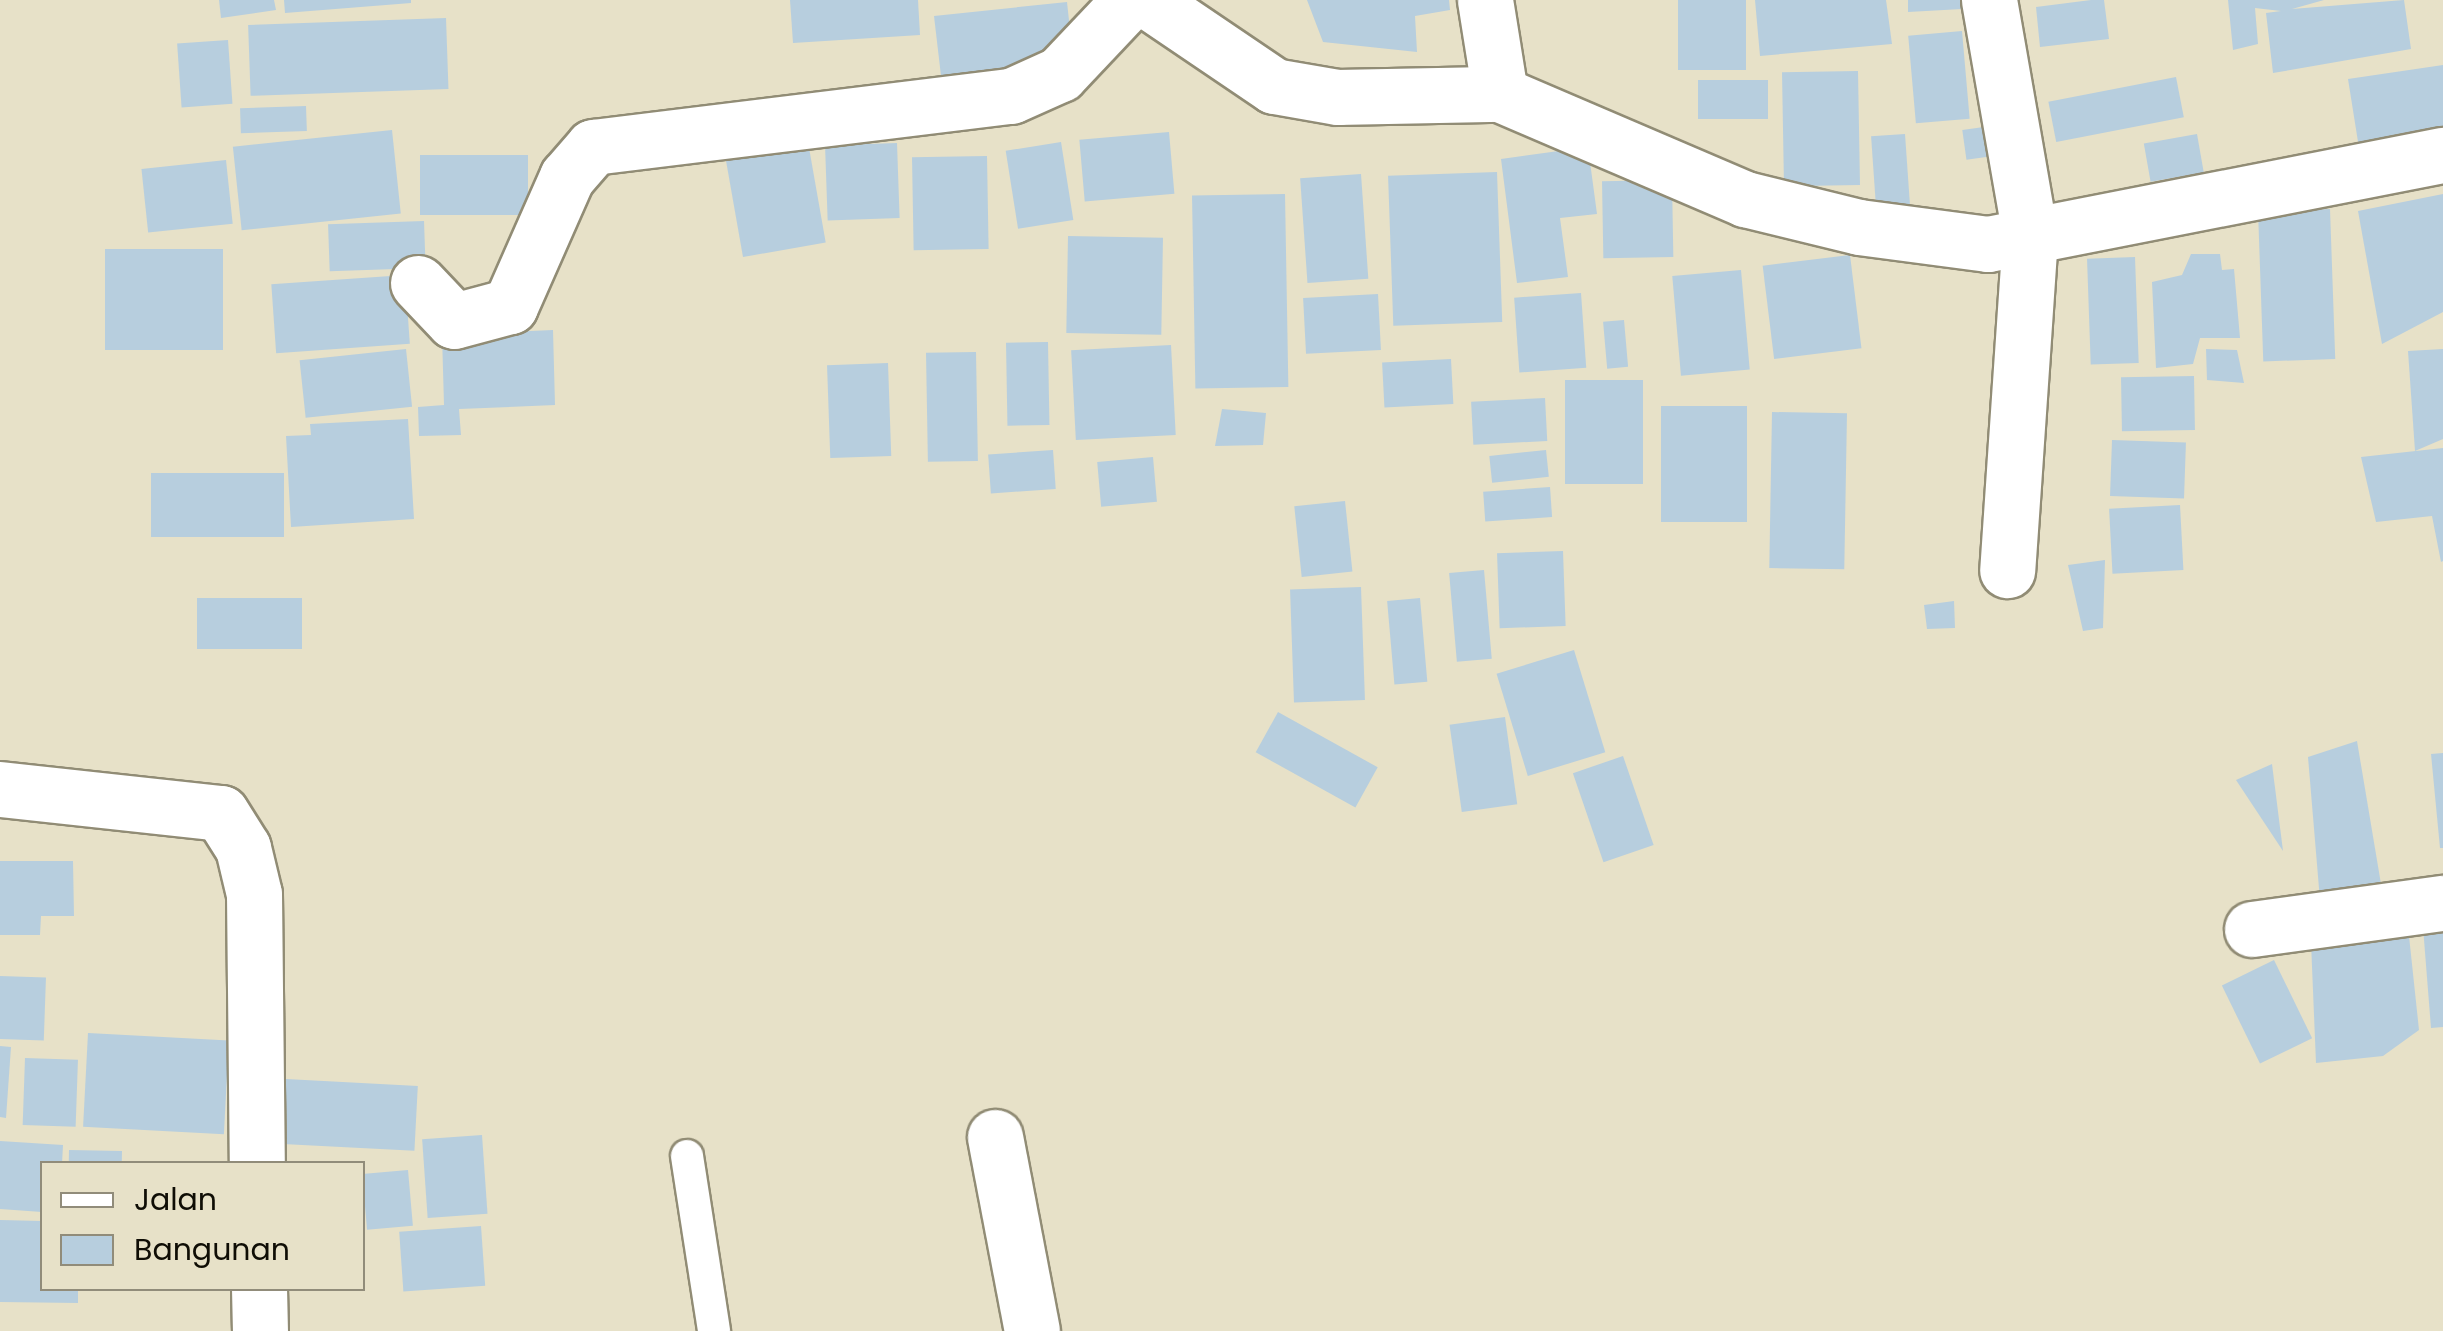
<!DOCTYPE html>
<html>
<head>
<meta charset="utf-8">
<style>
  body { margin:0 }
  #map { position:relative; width:2443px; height:1331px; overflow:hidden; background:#e7e1c8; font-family:Poppins,sans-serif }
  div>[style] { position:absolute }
  .building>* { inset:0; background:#b7cede; transform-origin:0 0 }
  .roads { filter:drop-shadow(2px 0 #918c75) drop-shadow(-2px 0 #918c75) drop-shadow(0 2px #918c75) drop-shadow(0 -2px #918c75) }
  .lane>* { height:32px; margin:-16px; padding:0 16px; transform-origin:16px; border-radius:16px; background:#fff }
  .street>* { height:55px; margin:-27.5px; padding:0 27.5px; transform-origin:27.5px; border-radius:27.5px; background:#fff }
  span { translate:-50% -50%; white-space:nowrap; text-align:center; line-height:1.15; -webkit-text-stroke:8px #e7e1c8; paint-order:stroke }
  .legend { position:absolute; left:40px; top:1161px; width:325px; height:130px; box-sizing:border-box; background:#e7e1c8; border:2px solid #918c7a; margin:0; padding:12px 18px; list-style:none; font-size:30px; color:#0f0d05 }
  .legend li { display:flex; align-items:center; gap:20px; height:50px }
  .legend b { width:50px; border:2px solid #918c7a }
</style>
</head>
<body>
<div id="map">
  <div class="building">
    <i style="clip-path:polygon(219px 0,274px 0,276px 10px,221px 18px)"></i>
    <i style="clip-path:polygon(284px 0,411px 0,411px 3px,285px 13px)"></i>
    <i style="clip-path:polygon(790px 0,918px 0,920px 35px,793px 43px)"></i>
    <i style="clip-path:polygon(1307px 0,1449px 0,1450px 10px,1415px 16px,1417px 52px,1323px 42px)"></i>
    <i style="left:1678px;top:0;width:68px;height:70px"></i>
    <i style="clip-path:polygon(1755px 0,1886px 0,1892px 44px,1760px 56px)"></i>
    <i style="clip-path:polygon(1908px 0,1962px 0,1962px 9px,1908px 12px)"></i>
    <i style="clip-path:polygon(2091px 0,2104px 0,2109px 39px,2040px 47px,2036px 7px)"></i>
    <i style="clip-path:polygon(2228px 0,2324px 0,2292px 9px,2404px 0,2411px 49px,2273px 73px,2266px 13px,2281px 11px,2255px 8px,2258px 44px,2233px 50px)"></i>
    <i style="clip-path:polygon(1067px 2px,1072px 48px,943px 93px,934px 16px)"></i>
    <i style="left:446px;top:18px;width:71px;height:198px;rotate:88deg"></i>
    <i style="left:1962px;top:31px;width:88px;height:54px;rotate:85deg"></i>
    <i style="left:228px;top:40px;width:64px;height:51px;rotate:86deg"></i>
    <i style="clip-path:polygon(2443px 65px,2443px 131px,2359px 148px,2348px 79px)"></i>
    <i style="left:1858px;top:71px;width:114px;height:76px;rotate:89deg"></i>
    <i style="left:2176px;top:77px;width:41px;height:130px;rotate:79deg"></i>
    <i style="left:1768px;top:80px;width:39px;height:70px;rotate:90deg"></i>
    <i style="left:306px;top:106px;width:25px;height:66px;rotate:88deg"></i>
    <i style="left:1991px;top:126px;width:30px;height:29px;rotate:82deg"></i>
    <i style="left:392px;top:130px;width:84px;height:160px;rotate:84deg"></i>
    <i style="left:1169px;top:132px;width:62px;height:90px;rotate:85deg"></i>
    <i style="left:1905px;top:134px;width:72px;height:34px;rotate:86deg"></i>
    <i style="left:2197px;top:134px;width:39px;height:54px;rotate:80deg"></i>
    <i style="left:808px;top:142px;width:102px;height:84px;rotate:80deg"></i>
    <i style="left:1061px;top:142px;width:79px;height:56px;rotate:81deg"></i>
    <i style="left:897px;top:143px;width:75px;height:72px;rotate:88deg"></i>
    <i style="clip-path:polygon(1588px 147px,1597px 214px,1560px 218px,1568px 277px,1517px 283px,1501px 159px)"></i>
    <i style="left:528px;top:155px;width:60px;height:108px;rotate:90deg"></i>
    <i style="left:987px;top:156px;width:93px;height:75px;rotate:89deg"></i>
    <i style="left:226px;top:160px;width:64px;height:85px;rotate:84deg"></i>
    <i style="left:1497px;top:172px;width:150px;height:109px;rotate:88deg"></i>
    <i style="left:1361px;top:174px;width:105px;height:61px;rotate:86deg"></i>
    <i style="left:1672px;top:180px;width:77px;height:70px;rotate:89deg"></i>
    <i style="left:1285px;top:194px;width:193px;height:93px;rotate:89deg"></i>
    <i style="clip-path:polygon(2443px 194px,2443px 312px,2382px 344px,2358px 211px)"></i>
    <i style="left:2330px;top:209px;width:150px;height:72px;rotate:88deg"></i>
    <i style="left:424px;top:221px;width:47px;height:96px;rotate:88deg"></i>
    <i style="left:1068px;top:236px;width:95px;height:97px;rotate:1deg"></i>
    <i style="left:105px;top:249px;width:118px;height:101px"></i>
    <i style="clip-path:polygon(2191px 254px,2220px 254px,2222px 270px,2234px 269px,2240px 338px,2200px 338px,2193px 364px,2156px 368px,2152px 282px,2182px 275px)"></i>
    <i style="left:1850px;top:255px;width:94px;height:88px;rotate:83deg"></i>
    <i style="left:2135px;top:257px;width:106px;height:48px;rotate:88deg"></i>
    <i style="left:1741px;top:270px;width:100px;height:69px;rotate:85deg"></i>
    <i style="left:405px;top:275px;width:69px;height:134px;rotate:86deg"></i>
    <i style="left:1581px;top:293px;width:75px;height:67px;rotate:86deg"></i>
    <i style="left:1378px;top:294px;width:56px;height:75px;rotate:87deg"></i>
    <i style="left:1624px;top:320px;width:47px;height:21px;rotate:85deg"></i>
    <i style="clip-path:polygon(553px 330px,555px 405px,459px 409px,461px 435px,419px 436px,418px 407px,444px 405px,442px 335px)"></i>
    <i style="left:1048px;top:342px;width:83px;height:42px;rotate:89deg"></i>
    <i style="left:1171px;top:345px;width:90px;height:100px;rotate:87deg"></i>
    <i style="left:406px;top:349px;width:58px;height:107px;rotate:84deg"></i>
    <i style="clip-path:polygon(2206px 349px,2237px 350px,2244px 383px,2207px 380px)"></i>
    <i style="clip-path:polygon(2443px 349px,2443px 439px,2415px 451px,2408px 351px)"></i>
    <i style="left:976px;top:352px;width:109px;height:50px;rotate:89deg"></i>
    <i style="left:1451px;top:359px;width:45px;height:69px;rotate:87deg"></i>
    <i style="left:888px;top:363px;width:93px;height:61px;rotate:88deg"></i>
    <i style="left:2194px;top:376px;width:54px;height:73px;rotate:89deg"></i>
    <i style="left:1565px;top:380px;width:78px;height:104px"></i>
    <i style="left:1545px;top:398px;width:43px;height:74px;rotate:87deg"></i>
    <i style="left:1661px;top:406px;width:86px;height:116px"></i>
    <i style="clip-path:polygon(1222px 409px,1266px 413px,1263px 445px,1215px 446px)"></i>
    <i style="left:1772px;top:412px;width:75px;height:156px;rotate:1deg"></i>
    <i style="clip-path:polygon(408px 419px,414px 519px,291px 527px,286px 436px,311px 435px,310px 424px)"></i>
    <i style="left:2112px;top:440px;width:74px;height:56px;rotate:2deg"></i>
    <i style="clip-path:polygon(2443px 448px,2443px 561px,2441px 562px,2432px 516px,2376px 522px,2361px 457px)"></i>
    <i style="left:1053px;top:450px;width:39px;height:65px;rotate:86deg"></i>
    <i style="left:1546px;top:450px;width:27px;height:57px;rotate:84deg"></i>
    <i style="left:1153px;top:457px;width:45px;height:56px;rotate:85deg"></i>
    <i style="left:151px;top:473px;width:133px;height:64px"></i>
    <i style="left:1550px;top:487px;width:30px;height:67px;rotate:86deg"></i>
    <i style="left:1345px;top:501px;width:71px;height:51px;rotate:84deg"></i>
    <i style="left:2180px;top:505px;width:65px;height:71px;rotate:87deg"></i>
    <i style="left:1563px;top:551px;width:75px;height:66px;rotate:88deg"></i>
    <i style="clip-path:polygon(2105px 560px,2103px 628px,2083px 631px,2068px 565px)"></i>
    <i style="left:1484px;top:570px;width:89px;height:35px;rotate:85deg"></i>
    <i style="left:1361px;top:587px;width:113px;height:71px;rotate:88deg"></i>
    <i style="left:197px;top:598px;width:105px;height:51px"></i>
    <i style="left:1420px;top:598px;width:84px;height:33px;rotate:85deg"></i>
    <i style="clip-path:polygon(1954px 601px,1955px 628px,1927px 629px,1924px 605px)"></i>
    <i style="left:1574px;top:650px;width:107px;height:81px;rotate:73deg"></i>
    <i style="left:1278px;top:712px;width:114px;height:46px;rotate:29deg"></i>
    <i style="left:1505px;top:717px;width:88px;height:56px;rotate:82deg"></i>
    <i style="clip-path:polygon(2357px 741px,2382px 890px,2320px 900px,2308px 757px)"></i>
    <i style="clip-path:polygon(2443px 753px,2443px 848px,2440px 848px,2431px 754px)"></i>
    <i style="left:1623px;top:756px;width:94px;height:53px;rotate:71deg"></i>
    <i style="clip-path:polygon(2272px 764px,2283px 851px,2236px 780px)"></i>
    <i style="clip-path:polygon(0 861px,73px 861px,74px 916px,41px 916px,40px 935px,0 935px)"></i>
    <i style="clip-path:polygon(2443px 923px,2443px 1027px,2431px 1028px,2423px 927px)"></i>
    <i style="clip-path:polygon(2409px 936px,2419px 1030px,2383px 1056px,2316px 1063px,2311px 942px)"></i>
    <i style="left:2274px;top:960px;width:87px;height:58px;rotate:64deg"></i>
    <i style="left:0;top:976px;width:46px;height:63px;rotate:2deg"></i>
    <i style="left:88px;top:1033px;width:141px;height:94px;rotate:3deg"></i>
    <i style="clip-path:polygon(0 1046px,11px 1047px,6px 1118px,0 1117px)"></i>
    <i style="left:25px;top:1058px;width:53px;height:67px;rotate:2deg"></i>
    <i style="left:286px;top:1079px;width:132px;height:65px;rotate:3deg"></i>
    <i style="left:482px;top:1135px;width:79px;height:60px;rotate:86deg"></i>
    <i style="clip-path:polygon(0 1141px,63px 1145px,62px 1164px,42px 1164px,42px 1212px,0 1209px)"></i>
    <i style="left:69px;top:1150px;width:53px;height:14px;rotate:1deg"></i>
    <i style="left:408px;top:1170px;width:56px;height:46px;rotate:85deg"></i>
    <i style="clip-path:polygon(0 1220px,42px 1221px,42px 1288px,78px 1288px,78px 1303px,0 1302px)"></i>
    <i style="left:481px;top:1226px;width:60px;height:82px;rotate:86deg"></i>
  </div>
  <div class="roads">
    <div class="lane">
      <i style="left:687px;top:1156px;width:177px;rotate:81.2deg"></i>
    </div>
    <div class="street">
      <i style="left:1147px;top:0;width:153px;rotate:34.1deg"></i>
      <i style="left:1274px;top:86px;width:65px;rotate:9.8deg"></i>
      <i style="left:1338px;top:97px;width:162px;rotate:-1.1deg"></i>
      <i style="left:1500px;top:94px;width:267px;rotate:23.2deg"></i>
      <i style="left:1745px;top:199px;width:117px;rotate:13.8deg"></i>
      <i style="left:1859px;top:227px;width:130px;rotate:7.5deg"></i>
      <i style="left:1988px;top:244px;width:464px;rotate:-11.1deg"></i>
      <i style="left:1485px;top:0;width:95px;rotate:80.9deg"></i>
      <i style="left:1989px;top:0;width:240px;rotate:80.1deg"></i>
      <i style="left:2030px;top:236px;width:335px;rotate:93.9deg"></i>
      <i style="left:418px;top:283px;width:52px;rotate:46.5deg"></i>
      <i style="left:454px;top:321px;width:58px;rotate:-15deg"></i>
      <i style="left:510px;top:306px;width:141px;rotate:-66.2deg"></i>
      <i style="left:567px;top:177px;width:40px;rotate:-49deg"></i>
      <i style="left:593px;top:147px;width:421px;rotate:-7deg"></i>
      <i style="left:1011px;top:96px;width:54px;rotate:-24.2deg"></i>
      <i style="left:1060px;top:74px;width:102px;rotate:-46.6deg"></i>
      <i style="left:0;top:789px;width:222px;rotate:6.2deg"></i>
      <i style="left:221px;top:813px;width:41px;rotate:57.8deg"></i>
      <i style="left:243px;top:848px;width:47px;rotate:76.6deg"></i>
      <i style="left:254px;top:894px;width:270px;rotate:89.4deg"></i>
      <i style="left:2252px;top:929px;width:193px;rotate:-7.8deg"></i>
      <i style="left:995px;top:1137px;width:197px;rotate:79.2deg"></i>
      <i style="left:259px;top:1288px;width:43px;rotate:88.7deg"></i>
    </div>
  </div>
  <ul class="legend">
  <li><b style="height:12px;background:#fff"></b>Jalan</li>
  <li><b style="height:28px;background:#b7cede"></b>Bangunan</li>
  </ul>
</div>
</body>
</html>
